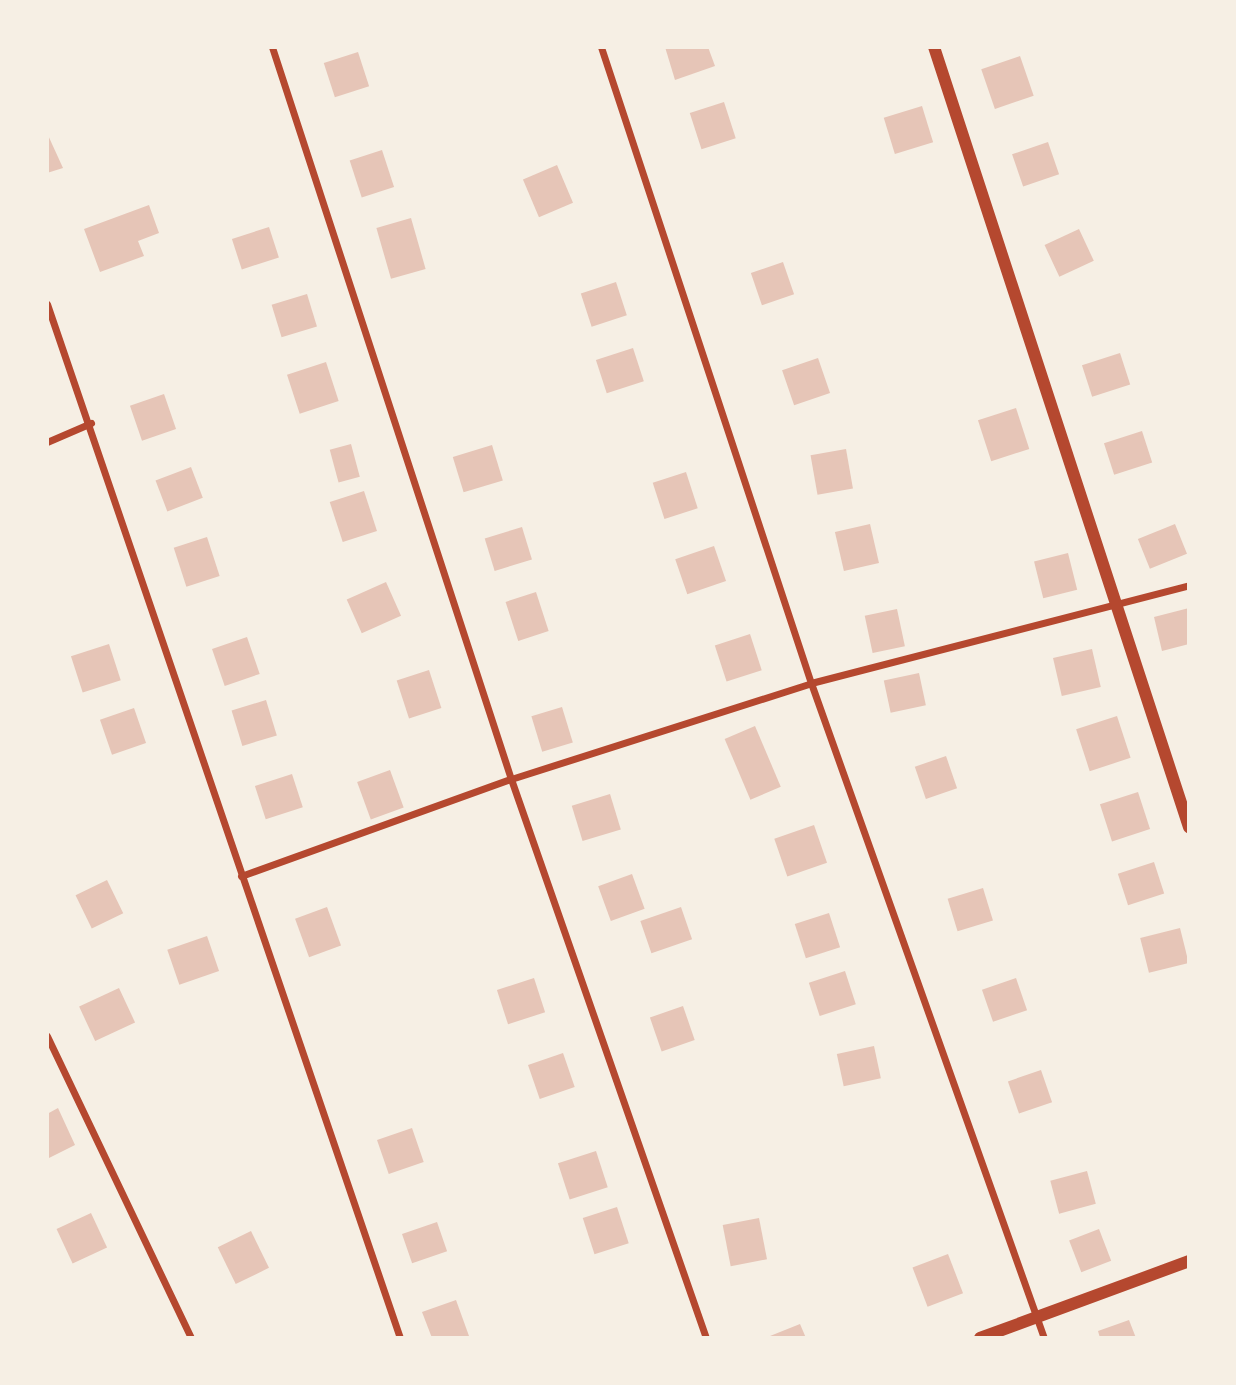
<!DOCTYPE html>
<html>
<head>
<meta charset="utf-8">
<style>
  body { margin:0 }
  #map { position:relative; width:1236px; height:1385px; overflow:hidden; background:#f6efe4; font-family:Raleway,sans-serif }
  div>[style] { position:absolute }
  .building>* { inset:0; background:#e6c5b7; transform-origin:0 0 }
  .minor>* { height:7px; margin:-3.5px; padding:0 3.5px; transform-origin:3.5px; border-radius:3.5px; background:#b5482f }
  .tertiary>* { height:12px; margin:-6px; padding:0 6px; transform-origin:6px; border-radius:6px; background:#b5482f }
  span { translate:-50% -50%; white-space:nowrap; text-align:center; line-height:1.15; -webkit-text-stroke:5px #f6efe4; paint-order:stroke }
  .frame { position:absolute; inset:0; border:49px solid #f6efe4; pointer-events:none }
</style>
</head>
<body>
<div id="map">
  <div class="building">
    <i style="clip-path:polygon(665px 47px,708px 47px,715px 66px,675px 80px)"></i>
    <i style="left:358px;top:52px;width:36px;height:36px;rotate:72deg"></i>
    <i style="left:1020px;top:56px;width:42px;height:41px;rotate:71deg"></i>
    <i style="left:724px;top:102px;width:38px;height:36px;rotate:72deg"></i>
    <i style="left:922px;top:106px;width:38px;height:40px;rotate:73deg"></i>
    <i style="clip-path:polygon(47px 133px,63px 168px,47px 173px)"></i>
    <i style="left:1048px;top:142px;width:34px;height:38px;rotate:71deg"></i>
    <i style="left:382px;top:150px;width:39px;height:34px;rotate:72deg"></i>
    <i style="left:557px;top:165px;width:41px;height:37px;rotate:67deg"></i>
    <i style="clip-path:polygon(149px 205px,159px 233px,138px 241px,144px 256px,100px 272px,84px 229px)"></i>
    <i style="left:411px;top:218px;width:53px;height:36px;rotate:74deg"></i>
    <i style="left:269px;top:227px;width:32px;height:39px;rotate:72deg"></i>
    <i style="left:1079px;top:229px;width:35px;height:38px;rotate:65deg"></i>
    <i style="left:783px;top:262px;width:34px;height:34px;rotate:71deg"></i>
    <i style="left:616px;top:282px;width:35px;height:37px;rotate:72deg"></i>
    <i style="left:307px;top:294px;width:34px;height:37px;rotate:73deg"></i>
    <i style="left:633px;top:348px;width:35px;height:39px;rotate:72deg"></i>
    <i style="left:1120px;top:353px;width:33px;height:40px;rotate:72deg"></i>
    <i style="left:818px;top:358px;width:37px;height:38px;rotate:71deg"></i>
    <i style="left:326px;top:362px;width:41px;height:41px;rotate:72deg"></i>
    <i style="left:164px;top:394px;width:37px;height:36px;rotate:71deg"></i>
    <i style="left:1016px;top:408px;width:43px;height:40px;rotate:72deg"></i>
    <i style="left:1142px;top:431px;width:33px;height:40px;rotate:72deg"></i>
    <i style="left:351px;top:444px;width:34px;height:22px;rotate:75deg"></i>
    <i style="left:492px;top:445px;width:37px;height:41px;rotate:73deg"></i>
    <i style="left:846px;top:449px;width:40px;height:36px;rotate:80deg"></i>
    <i style="left:191px;top:467px;width:33px;height:38px;rotate:69deg"></i>
    <i style="left:686px;top:472px;width:38px;height:35px;rotate:72deg"></i>
    <i style="left:364px;top:491px;width:42px;height:36px;rotate:72deg"></i>
    <i style="left:870px;top:524px;width:40px;height:36px;rotate:77deg"></i>
    <i style="left:1175px;top:524px;width:32px;height:40px;rotate:68deg"></i>
    <i style="left:522px;top:527px;width:34px;height:39px;rotate:73deg"></i>
    <i style="left:207px;top:537px;width:41px;height:35px;rotate:72deg"></i>
    <i style="left:714px;top:546px;width:37px;height:41px;rotate:71deg"></i>
    <i style="left:1068px;top:553px;width:38px;height:35px;rotate:76deg"></i>
    <i style="left:386px;top:582px;width:37px;height:43px;rotate:66deg"></i>
    <i style="left:536px;top:592px;width:41px;height:32px;rotate:72deg"></i>
    <i style="clip-path:polygon(1189px 608px,1189px 644px,1162px 651px,1154px 617px)"></i>
    <i style="left:897px;top:609px;width:38px;height:33px;rotate:78deg"></i>
    <i style="left:750px;top:634px;width:38px;height:37px;rotate:72deg"></i>
    <i style="left:247px;top:637px;width:39px;height:37px;rotate:71deg"></i>
    <i style="left:109px;top:644px;width:38px;height:40px;rotate:72deg"></i>
    <i style="left:1092px;top:649px;width:39px;height:40px;rotate:77deg"></i>
    <i style="left:429px;top:670px;width:40px;height:34px;rotate:72deg"></i>
    <i style="left:919px;top:673px;width:33px;height:36px;rotate:78deg"></i>
    <i style="left:266px;top:700px;width:37px;height:36px;rotate:73deg"></i>
    <i style="left:562px;top:707px;width:37px;height:32px;rotate:73deg"></i>
    <i style="left:134px;top:708px;width:37px;height:36px;rotate:71deg"></i>
    <i style="left:1117px;top:716px;width:44px;height:43px;rotate:72deg"></i>
    <i style="left:755px;top:726px;width:66px;height:33px;rotate:67deg"></i>
    <i style="left:946px;top:756px;width:34px;height:33px;rotate:71deg"></i>
    <i style="left:390px;top:770px;width:40px;height:35px;rotate:70deg"></i>
    <i style="left:292px;top:774px;width:35px;height:39px;rotate:72deg"></i>
    <i style="left:1138px;top:792px;width:39px;height:40px;rotate:72deg"></i>
    <i style="left:610px;top:794px;width:37px;height:40px;rotate:73deg"></i>
    <i style="left:814px;top:825px;width:40px;height:42px;rotate:71deg"></i>
    <i style="left:1154px;top:862px;width:33px;height:38px;rotate:72deg"></i>
    <i style="left:632px;top:874px;width:37px;height:36px;rotate:70deg"></i>
    <i style="left:107px;top:880px;width:37px;height:35px;rotate:64deg"></i>
    <i style="left:983px;top:888px;width:34px;height:37px;rotate:73deg"></i>
    <i style="left:327px;top:907px;width:41px;height:34px;rotate:70deg"></i>
    <i style="left:681px;top:907px;width:34px;height:43px;rotate:71deg"></i>
    <i style="left:829px;top:913px;width:36px;height:36px;rotate:72deg"></i>
    <i style="left:1180px;top:928px;width:36px;height:41px;rotate:76deg"></i>
    <i style="left:207px;top:936px;width:37px;height:42px;rotate:71deg"></i>
    <i style="left:845px;top:971px;width:35px;height:38px;rotate:72deg"></i>
    <i style="left:534px;top:978px;width:36px;height:39px;rotate:72deg"></i>
    <i style="left:1016px;top:978px;width:34px;height:36px;rotate:71deg"></i>
    <i style="left:119px;top:988px;width:38px;height:44px;rotate:65deg"></i>
    <i style="left:683px;top:1006px;width:36px;height:35px;rotate:71deg"></i>
    <i style="left:874px;top:1046px;width:33px;height:38px;rotate:78deg"></i>
    <i style="left:563px;top:1053px;width:36px;height:37px;rotate:71deg"></i>
    <i style="left:1041px;top:1070px;width:34px;height:35px;rotate:71deg"></i>
    <i style="clip-path:polygon(58px 1108px,75px 1145px,47px 1159px,47px 1114px)"></i>
    <i style="left:412px;top:1128px;width:36px;height:37px;rotate:71deg"></i>
    <i style="left:596px;top:1151px;width:38px;height:40px;rotate:72deg"></i>
    <i style="left:1087px;top:1171px;width:34px;height:38px;rotate:75deg"></i>
    <i style="left:617px;top:1207px;width:38px;height:36px;rotate:72deg"></i>
    <i style="left:91px;top:1213px;width:38px;height:38px;rotate:65deg"></i>
    <i style="left:759px;top:1218px;width:42px;height:37px;rotate:79deg"></i>
    <i style="left:437px;top:1222px;width:31px;height:37px;rotate:71deg"></i>
    <i style="left:1099px;top:1229px;width:34px;height:32px;rotate:69deg"></i>
    <i style="left:251px;top:1231px;width:41px;height:37px;rotate:64deg"></i>
    <i style="left:948px;top:1254px;width:42px;height:38px;rotate:69deg"></i>
    <i style="clip-path:polygon(456px 1300px,469px 1336px,432px 1338px,422px 1312px)"></i>
    <i style="clip-path:polygon(1129px 1320px,1136px 1338px,1100px 1338px,1098px 1331px)"></i>
    <i style="clip-path:polygon(800px 1324px,806px 1338px,765px 1338px)"></i>
  </div>
  <div class="minor">
    <i style="left:272px;top:47px;width:770px;rotate:71.92deg"></i>
    <i style="left:511px;top:779px;width:592px;rotate:70.77deg"></i>
    <i style="left:601px;top:47px;width:670px;rotate:71.73deg"></i>
    <i style="left:811px;top:683px;width:695px;rotate:70.42deg"></i>
    <i style="left:47px;top:304px;width:1093px;rotate:71.15deg"></i>
    <i style="left:47px;top:442px;width:48px;rotate:-23.4deg"></i>
    <i style="left:241px;top:876px;width:287px;rotate:-19.8deg"></i>
    <i style="left:511px;top:779px;width:315px;rotate:-17.7deg"></i>
    <i style="left:811px;top:683px;width:390px;rotate:-14.5deg"></i>
    <i style="left:47px;top:1036px;width:335px;rotate:64.5deg"></i>
  </div>
  <div class="tertiary">
    <i style="left:934px;top:47px;width:821px;rotate:71.9deg"></i>
    <i style="left:980px;top:1338px;width:223px;rotate:-20.2deg"></i>
  </div>
  <div class="frame"></div>
</div>
</body>
</html>
